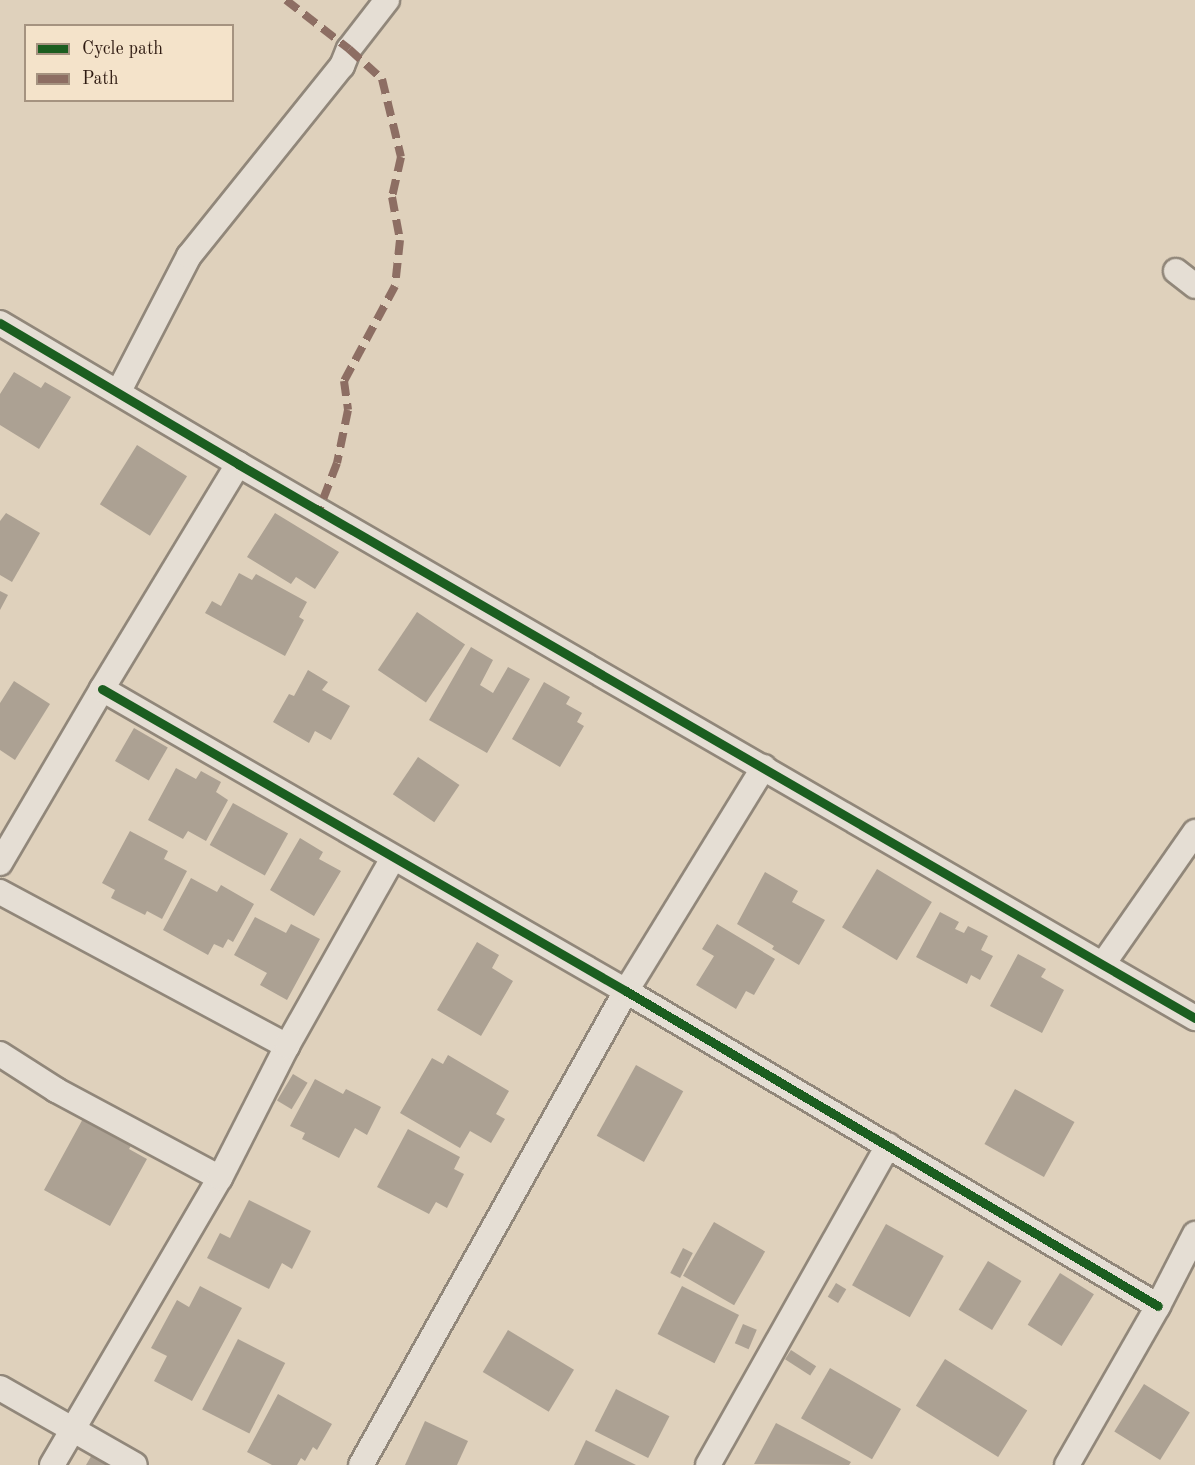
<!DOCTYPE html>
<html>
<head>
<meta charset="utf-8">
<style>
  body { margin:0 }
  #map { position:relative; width:1195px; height:1465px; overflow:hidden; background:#dfd1bc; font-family:"Old Standard TT",serif }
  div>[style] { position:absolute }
  .building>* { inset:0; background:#aca193; transform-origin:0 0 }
  .roads { filter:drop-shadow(2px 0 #91877a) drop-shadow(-2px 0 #91877a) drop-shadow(0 2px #91877a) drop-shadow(0 -2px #91877a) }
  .minor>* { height:24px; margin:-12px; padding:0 12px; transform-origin:12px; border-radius:12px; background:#e5ded4 }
  .quiet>* { height:8px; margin-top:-4px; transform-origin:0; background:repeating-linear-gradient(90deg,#8d6e63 0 15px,transparent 0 23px) }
  .cycleway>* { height:9px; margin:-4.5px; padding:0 4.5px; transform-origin:4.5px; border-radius:4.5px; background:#1b5e20 }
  span { translate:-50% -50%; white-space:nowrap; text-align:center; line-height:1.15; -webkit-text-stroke:5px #f4e3ca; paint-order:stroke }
  .legend { position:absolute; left:24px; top:24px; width:210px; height:78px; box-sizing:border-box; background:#f4e3ca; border:2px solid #a59380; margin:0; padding:8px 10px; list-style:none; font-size:18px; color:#2e1a11 }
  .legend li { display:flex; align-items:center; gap:12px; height:30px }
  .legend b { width:30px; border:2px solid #a59380 }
</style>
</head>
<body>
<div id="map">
  <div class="building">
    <i style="clip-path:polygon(14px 372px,41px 388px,45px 382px,71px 397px,39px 449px,0 425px,0 394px)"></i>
    <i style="left:137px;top:445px;width:59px;height:70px;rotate:32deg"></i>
    <i style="clip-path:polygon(6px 513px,40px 533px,12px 582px,0 575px,0 521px)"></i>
    <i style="clip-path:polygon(275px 513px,339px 552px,315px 589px,296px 577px,291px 584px,247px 557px)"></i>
    <i style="clip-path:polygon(239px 573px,252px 580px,256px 574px,307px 602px,299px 617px,304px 620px,285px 656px,205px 613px,212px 601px,221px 606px)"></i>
    <i style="clip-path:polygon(0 591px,8px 595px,0 610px)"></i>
    <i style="left:417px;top:612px;width:58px;height:70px;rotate:34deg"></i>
    <i style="clip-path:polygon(471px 647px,493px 660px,480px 685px,493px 693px,508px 667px,530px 679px,487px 753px,429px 720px)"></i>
    <i style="clip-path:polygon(308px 670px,328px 682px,322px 690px,350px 706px,331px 740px,315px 731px,309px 743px,273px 722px,289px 694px,294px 696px)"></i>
    <i style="clip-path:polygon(14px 681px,50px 704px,15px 760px,0 750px,0 703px)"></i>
    <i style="clip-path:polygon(544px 682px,570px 697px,566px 704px,582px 713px,577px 722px,584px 726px,560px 767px,512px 739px)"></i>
    <i style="left:134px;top:728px;width:39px;height:38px;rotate:30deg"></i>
    <i style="left:418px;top:757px;width:50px;height:45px;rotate:34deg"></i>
    <i style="clip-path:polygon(176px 768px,196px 779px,201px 771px,221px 782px,216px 792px,228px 800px,206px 841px,188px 831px,183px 839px,148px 820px)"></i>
    <i style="left:233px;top:803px;width:63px;height:48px;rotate:29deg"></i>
    <i style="clip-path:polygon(130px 831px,168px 851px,164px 859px,187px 871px,162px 919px,147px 911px,145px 915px,111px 898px,115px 890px,102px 883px)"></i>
    <i style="clip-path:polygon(300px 838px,323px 852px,319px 859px,341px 871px,314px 916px,270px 890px)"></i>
    <i style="left:877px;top:869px;width:64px;height:68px;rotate:31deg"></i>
    <i style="clip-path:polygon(765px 872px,798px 891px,792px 902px,825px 920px,799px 965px,772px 949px,774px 946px,737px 924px)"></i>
    <i style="clip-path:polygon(191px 878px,217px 892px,221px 885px,254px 904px,233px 942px,228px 939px,223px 948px,214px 944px,208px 955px,163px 930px)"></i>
    <i style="clip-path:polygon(940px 912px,959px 922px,955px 929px,964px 933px,968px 926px,988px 936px,981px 950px,993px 956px,980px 980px,971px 975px,967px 984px,916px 957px)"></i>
    <i style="clip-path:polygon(255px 917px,286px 933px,291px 924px,320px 939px,287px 1000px,260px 985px,267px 973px,234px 955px)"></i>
    <i style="clip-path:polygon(717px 924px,775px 959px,754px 995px,746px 991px,736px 1009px,696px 985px,714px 956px,702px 949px)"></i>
    <i style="clip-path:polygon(477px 942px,499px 955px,492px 968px,513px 981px,481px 1036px,437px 1010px)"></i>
    <i style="clip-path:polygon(1018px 954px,1046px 969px,1041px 977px,1064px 990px,1042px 1033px,990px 1006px)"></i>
    <i style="clip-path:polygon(448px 1055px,509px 1091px,496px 1114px,505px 1119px,491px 1143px,470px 1131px,460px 1148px,400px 1113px,432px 1058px,443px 1064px)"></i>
    <i style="left:636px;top:1065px;width:54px;height:81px;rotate:29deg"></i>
    <i style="left:293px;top:1074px;width:17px;height:31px;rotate:31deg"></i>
    <i style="clip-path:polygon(315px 1079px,343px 1094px,346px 1089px,381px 1107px,367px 1135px,355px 1128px,339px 1158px,302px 1139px,305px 1133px,290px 1126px)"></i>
    <i style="left:1015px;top:1089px;width:68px;height:63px;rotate:29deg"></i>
    <i style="clip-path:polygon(85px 1115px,133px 1142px,129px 1149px,147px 1159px,110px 1226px,44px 1190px)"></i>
    <i style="clip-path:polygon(408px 1129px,460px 1157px,454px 1169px,464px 1174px,447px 1208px,436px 1202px,429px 1214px,377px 1187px)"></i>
    <i style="clip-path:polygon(249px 1200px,311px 1231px,292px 1269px,282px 1263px,269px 1289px,207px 1258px,220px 1233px,230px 1238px)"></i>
    <i style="left:714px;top:1222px;width:59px;height:62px;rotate:30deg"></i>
    <i style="left:886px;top:1224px;width:66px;height:70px;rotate:29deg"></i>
    <i style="left:683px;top:1248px;width:11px;height:28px;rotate:27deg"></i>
    <i style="left:988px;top:1261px;width:39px;height:57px;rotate:31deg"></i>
    <i style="left:1060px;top:1273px;width:40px;height:61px;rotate:32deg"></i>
    <i style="left:836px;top:1283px;width:12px;height:16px;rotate:31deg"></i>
    <i style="clip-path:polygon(200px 1286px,242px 1308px,192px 1401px,154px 1381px,167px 1356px,151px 1348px,177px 1300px,189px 1307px)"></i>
    <i style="left:682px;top:1286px;width:64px;height:54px;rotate:27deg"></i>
    <i style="left:743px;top:1324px;width:15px;height:21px;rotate:23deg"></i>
    <i style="left:508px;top:1330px;width:77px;height:49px;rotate:31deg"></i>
    <i style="left:238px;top:1339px;width:53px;height:79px;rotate:27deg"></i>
    <i style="left:791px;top:1350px;width:30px;height:11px;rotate:33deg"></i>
    <i style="left:945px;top:1359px;width:97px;height:55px;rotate:32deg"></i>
    <i style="left:830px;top:1368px;width:82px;height:58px;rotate:30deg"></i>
    <i style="left:1144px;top:1384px;width:54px;height:56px;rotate:32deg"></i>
    <i style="left:616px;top:1389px;width:60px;height:47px;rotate:27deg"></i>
    <i style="clip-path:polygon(278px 1394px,332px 1424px,317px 1450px,313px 1447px,305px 1461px,301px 1458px,297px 1465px,272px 1465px,247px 1452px)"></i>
    <i style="clip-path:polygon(425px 1421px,468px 1441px,457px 1465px,405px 1465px)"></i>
    <i style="clip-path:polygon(776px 1423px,851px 1462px,849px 1465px,754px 1464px)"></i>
    <i style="clip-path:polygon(586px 1440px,636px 1465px,574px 1465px)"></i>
    <i style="clip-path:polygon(93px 1453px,114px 1465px,86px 1465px)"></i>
  </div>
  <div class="roads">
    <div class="minor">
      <i style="left:1176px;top:271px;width:24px;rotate:38deg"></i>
      <i style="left:0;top:323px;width:277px;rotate:30.6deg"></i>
      <i style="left:238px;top:464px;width:1106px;rotate:30.07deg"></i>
      <i style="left:119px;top:391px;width:152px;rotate:-62.6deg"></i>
      <i style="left:189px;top:256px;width:244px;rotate:-51.2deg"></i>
      <i style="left:342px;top:66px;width:18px;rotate:-68deg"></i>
      <i style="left:349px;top:49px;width:62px;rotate:-52.2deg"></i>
      <i style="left:102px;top:689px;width:605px;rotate:29.96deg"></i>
      <i style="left:626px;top:991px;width:618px;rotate:30.63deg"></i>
      <i style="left:0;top:863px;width:202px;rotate:-59.6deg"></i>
      <i style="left:102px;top:689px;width:263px;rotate:-58.8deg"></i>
      <i style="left:0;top:892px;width:326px;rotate:28.2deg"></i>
      <i style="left:1103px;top:964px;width:161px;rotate:-55.1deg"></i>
      <i style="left:0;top:1054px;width:67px;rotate:32.7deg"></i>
      <i style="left:56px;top:1090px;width:186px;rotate:28.2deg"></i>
      <i style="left:0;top:1388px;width:155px;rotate:29.7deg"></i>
      <i style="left:52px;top:1465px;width:333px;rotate:-59.7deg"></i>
      <i style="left:220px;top:1178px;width:148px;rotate:-63.1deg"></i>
      <i style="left:287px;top:1046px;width:216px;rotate:-60.6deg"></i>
      <i style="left:361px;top:1465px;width:543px;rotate:-60.79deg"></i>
      <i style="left:626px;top:991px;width:263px;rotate:-58.4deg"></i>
      <i style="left:708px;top:1465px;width:367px;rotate:-60.6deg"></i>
      <i style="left:1067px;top:1465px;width:183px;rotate:-60.2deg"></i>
      <i style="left:1158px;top:1306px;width:81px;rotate:-62.8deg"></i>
    </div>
  </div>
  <div class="quiet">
    <i style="left:286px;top:0;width:80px;rotate:37.9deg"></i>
    <i style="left:349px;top:49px;width:45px;rotate:42.3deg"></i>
    <i style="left:382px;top:79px;width:80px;rotate:76.3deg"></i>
    <i style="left:401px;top:157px;width:41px;rotate:102.7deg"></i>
    <i style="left:392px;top:197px;width:44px;rotate:79.5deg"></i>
    <i style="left:400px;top:240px;width:46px;rotate:96.2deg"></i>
    <i style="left:395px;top:286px;width:108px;rotate:118.2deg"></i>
    <i style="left:344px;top:381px;width:29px;rotate:82deg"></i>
    <i style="left:348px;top:410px;width:54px;rotate:101.7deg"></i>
    <i style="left:337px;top:463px;width:50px;rotate:111deg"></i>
  </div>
  <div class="cycleway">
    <i style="left:0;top:323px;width:277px;rotate:30.6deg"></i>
    <i style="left:238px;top:464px;width:1106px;rotate:30.07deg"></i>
    <i style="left:102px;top:689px;width:605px;rotate:29.96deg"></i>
    <i style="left:626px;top:991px;width:618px;rotate:30.63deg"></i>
  </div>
  <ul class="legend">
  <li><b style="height:8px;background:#1b5e20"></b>Cycle path</li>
  <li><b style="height:8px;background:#8d6e63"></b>Path</li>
  </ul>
</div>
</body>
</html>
